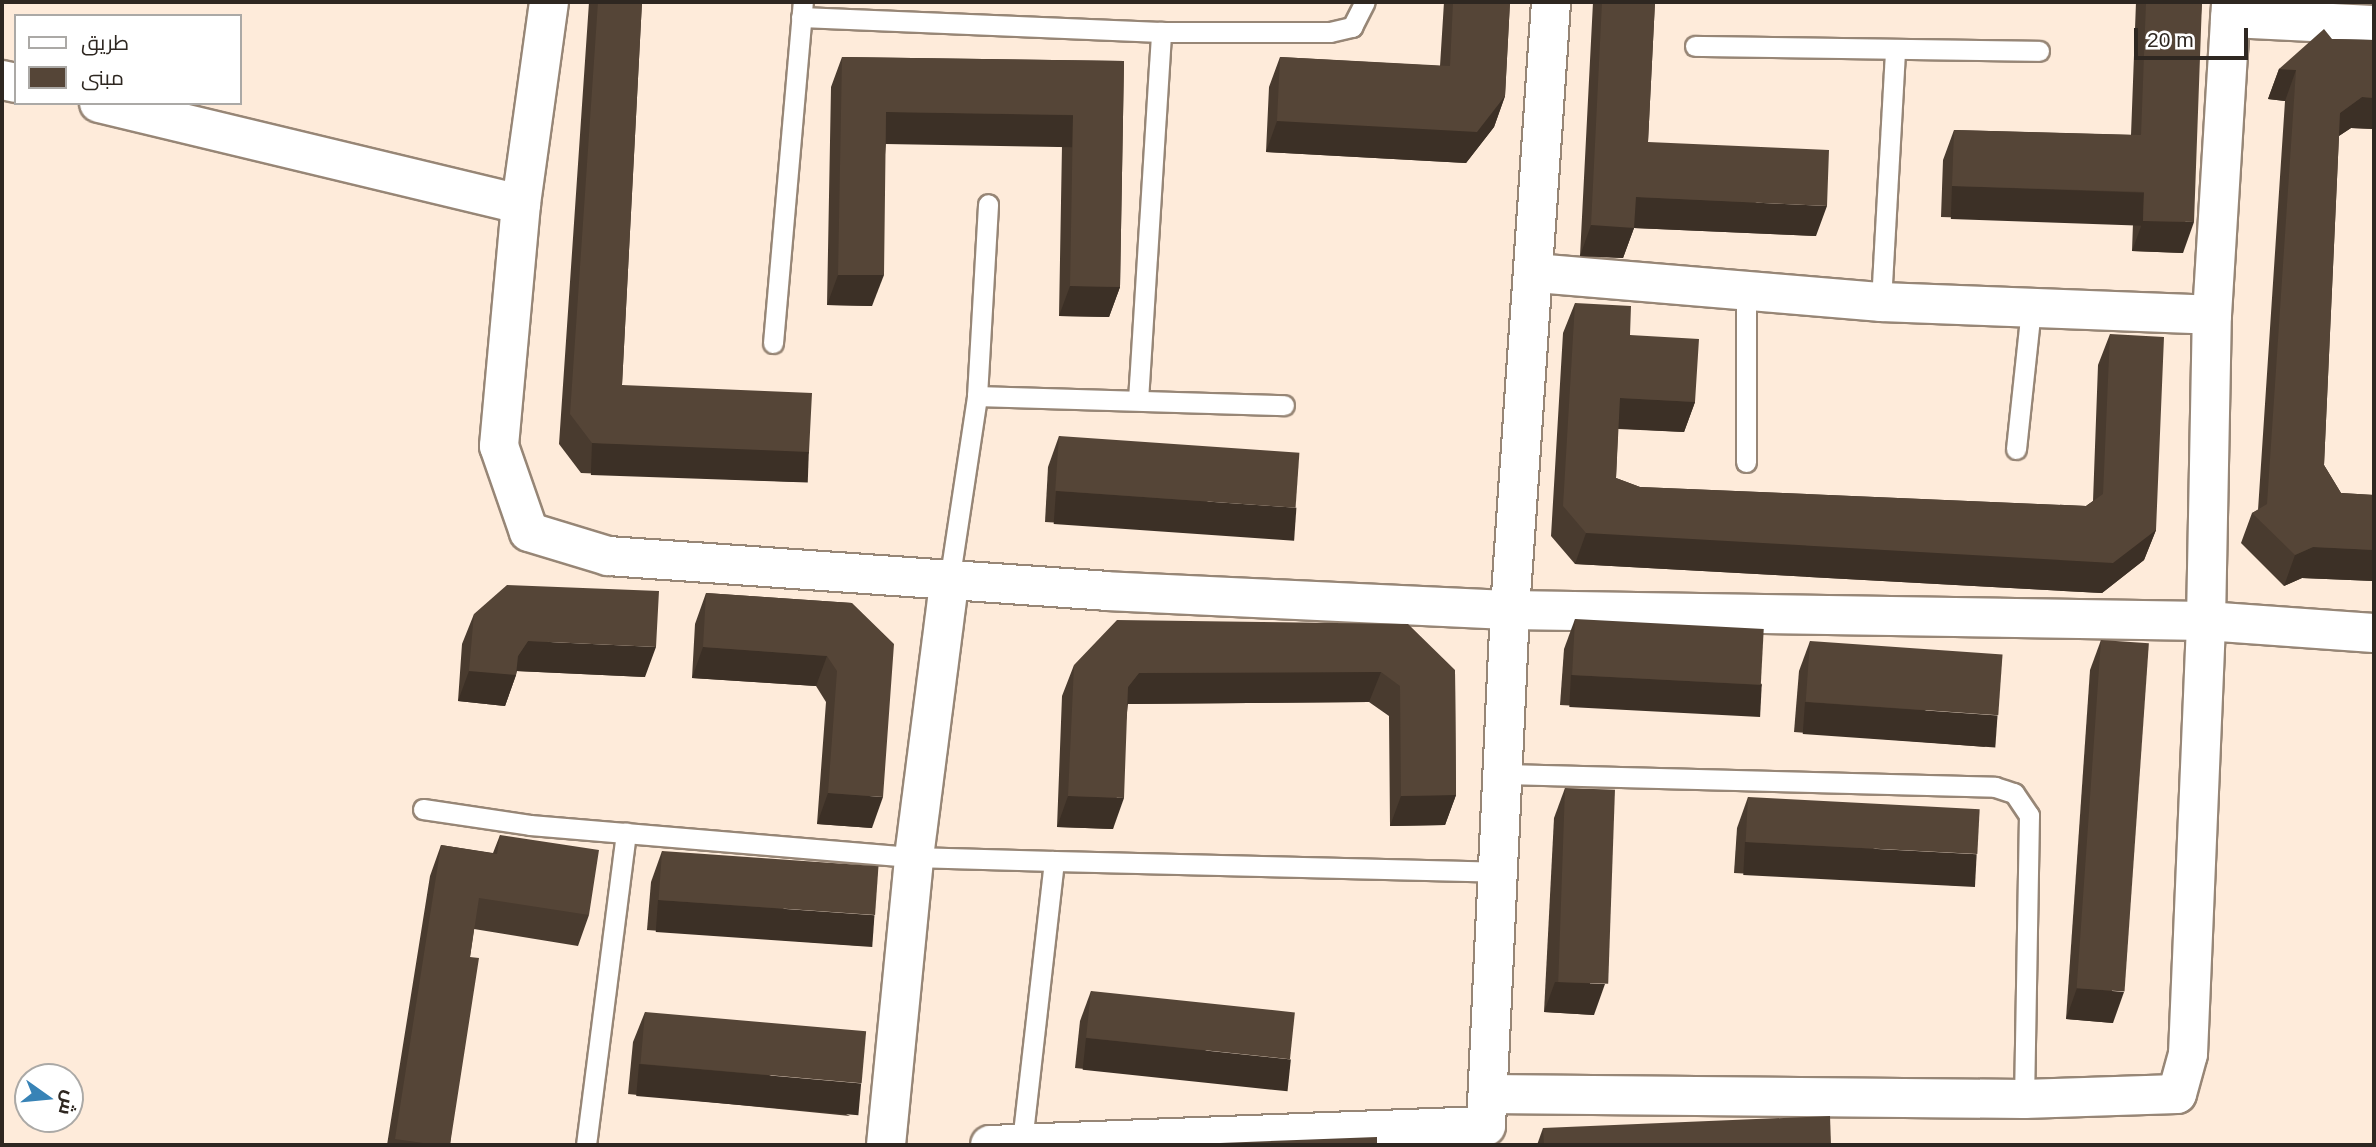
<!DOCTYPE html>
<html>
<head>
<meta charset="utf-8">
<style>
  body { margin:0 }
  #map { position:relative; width:2376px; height:1147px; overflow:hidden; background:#feebda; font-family:Arial,Cairo,sans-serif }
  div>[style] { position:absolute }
  .roads { filter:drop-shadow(2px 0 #978676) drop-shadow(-2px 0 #978676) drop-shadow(0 2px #978676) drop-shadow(0 -2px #978676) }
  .lane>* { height:19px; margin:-9.5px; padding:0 9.5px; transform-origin:9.5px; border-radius:9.5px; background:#fff }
  .street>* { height:38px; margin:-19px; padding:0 19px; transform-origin:19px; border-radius:19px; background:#fff }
  .wall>* { inset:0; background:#493b2f }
  .shaded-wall>* { inset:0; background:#3c3026; transform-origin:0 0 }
  .building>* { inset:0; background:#554537; transform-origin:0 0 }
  span { translate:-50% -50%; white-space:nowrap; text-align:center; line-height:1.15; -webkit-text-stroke:7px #fff; paint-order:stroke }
  .frame { position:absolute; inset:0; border:4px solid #2e2721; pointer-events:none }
  .legend { position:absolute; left:14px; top:14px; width:228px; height:91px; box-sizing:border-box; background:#fff; border:2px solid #aba9a6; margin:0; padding:9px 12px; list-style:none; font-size:21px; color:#2e2721 }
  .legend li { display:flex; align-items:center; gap:14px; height:35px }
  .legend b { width:35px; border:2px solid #aba9a6 }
  .north { position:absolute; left:14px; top:1063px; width:70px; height:70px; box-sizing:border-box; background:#fff; border:2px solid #aba9a6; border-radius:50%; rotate:105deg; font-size:19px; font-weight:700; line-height:28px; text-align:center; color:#2e2721 }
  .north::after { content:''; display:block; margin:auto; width:24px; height:32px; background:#3883b6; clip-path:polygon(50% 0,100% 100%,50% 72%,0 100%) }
  .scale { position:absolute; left:2134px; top:28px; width:114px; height:32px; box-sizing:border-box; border:4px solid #2e2721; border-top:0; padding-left:9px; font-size:21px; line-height:24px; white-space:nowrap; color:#2e2721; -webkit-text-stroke:5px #fff; paint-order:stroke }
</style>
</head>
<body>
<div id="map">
  <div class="roads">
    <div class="lane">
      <i style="left:801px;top:17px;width:360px;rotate:2.4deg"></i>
      <i style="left:1161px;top:32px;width:169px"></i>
      <i style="left:1330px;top:32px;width:23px;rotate:-13deg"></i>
      <i style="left:1352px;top:27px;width:28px;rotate:-63deg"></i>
      <i style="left:1695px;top:46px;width:344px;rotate:0.8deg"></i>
      <i style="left:1746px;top:290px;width:172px;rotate:90deg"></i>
      <i style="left:1881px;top:302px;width:253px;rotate:-86.8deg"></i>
      <i style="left:773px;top:343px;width:342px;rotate:-85deg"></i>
      <i style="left:977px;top:396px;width:307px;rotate:1.7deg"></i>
      <i style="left:1138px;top:400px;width:369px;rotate:-86.4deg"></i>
      <i style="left:2016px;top:449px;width:142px;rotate:-83.9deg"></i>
      <i style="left:949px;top:582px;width:188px;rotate:-81.4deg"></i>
      <i style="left:977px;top:396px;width:192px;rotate:-86.7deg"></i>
      <i style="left:1505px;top:774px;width:490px;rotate:1.5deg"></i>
      <i style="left:1995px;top:787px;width:20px;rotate:18deg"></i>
      <i style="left:2014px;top:793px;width:27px;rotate:56deg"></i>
      <i style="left:2029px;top:815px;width:284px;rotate:91deg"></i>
      <i style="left:423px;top:809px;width:108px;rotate:8.5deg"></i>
      <i style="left:530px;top:825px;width:385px;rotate:4.8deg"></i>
      <i style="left:914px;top:857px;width:140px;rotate:1.6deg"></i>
      <i style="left:1054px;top:861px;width:285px;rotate:96.5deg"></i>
      <i style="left:1054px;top:861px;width:445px;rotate:1.4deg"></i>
      <i style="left:586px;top:1145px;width:315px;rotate:-82.7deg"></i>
    </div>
    <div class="street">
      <i style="left:549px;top:2px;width:204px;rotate:97.9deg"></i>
      <i style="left:521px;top:204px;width:243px;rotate:95.2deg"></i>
      <i style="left:499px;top:446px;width:91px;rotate:70.8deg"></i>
      <i style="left:529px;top:532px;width:83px;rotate:16.9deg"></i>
      <i style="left:608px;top:556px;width:498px;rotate:4deg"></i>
      <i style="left:1105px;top:591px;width:405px;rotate:2.7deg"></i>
      <i style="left:1510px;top:610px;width:696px;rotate:0.91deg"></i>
      <i style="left:2206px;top:621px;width:168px;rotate:4.1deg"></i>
      <i style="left:2230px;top:18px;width:144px;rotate:2.8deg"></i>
      <i style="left:2px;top:80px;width:14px;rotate:12deg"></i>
      <i style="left:99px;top:103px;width:434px;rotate:13.5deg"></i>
      <i style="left:1535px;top:273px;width:347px;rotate:4.8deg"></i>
      <i style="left:1881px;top:302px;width:331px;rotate:2.2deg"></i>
      <i style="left:1489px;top:1094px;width:535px;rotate:0.54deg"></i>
      <i style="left:2024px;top:1099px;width:153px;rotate:-1.9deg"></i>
      <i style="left:2177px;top:1094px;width:41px;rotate:-74.6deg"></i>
      <i style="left:2188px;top:1054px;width:433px;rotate:-87.6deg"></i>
      <i style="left:2206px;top:621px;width:306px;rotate:-88.9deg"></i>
      <i style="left:2212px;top:315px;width:314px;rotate:-86.5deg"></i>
      <i style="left:886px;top:1145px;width:289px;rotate:-84.4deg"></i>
      <i style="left:914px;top:857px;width:277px;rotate:-82.7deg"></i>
      <i style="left:990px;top:1145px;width:496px;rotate:-2.2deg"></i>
      <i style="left:1486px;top:1126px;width:517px;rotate:-87.34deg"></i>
      <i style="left:1510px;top:610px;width:609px;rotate:-86.14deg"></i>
    </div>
  </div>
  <div class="wall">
    <i style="clip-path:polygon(589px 2px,642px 2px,622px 385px,809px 452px,798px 482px,581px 473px,559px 444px)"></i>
    <i style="clip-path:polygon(1444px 2px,1510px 2px,1505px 96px,1494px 127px,1466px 163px,1266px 152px,1269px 87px,1280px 57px,1440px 66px)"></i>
    <i style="clip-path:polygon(1593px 2px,1655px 2px,1648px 142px,1816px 236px,1634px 228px,1623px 258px,1580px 256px)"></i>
    <i style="clip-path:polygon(2136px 2px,2202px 2px,2183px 253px,2132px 251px,2133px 223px,1941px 217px,1943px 160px,1954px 130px,2131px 135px)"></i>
    <i style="clip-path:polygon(2332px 39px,2374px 40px,2374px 129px,2351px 128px,2339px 136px,2324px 465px,2341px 493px,2374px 495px,2374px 581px,2302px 578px,2284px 586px,2241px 543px,2252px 513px,2258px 510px,2285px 101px,2268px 99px,2279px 69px)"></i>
    <i style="clip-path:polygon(842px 57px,1124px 61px,1120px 287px,1109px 317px,1059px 316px,1062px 145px,886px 143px,872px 306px,827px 305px,831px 87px)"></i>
    <i style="clip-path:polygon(1575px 303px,1630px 335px,1695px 402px,1684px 432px,1618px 429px,1616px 478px,1640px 487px,2086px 506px,2093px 501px,2098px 365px,2110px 334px,2156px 530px,2144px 560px,2102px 593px,1575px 564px,1551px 536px,1563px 333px)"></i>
    <i style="clip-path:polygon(1059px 436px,1286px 536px,1045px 522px,1048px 467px)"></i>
    <i style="clip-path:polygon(706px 593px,852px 603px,872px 828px,817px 824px,826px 702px,816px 686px,692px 678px,695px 624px)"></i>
    <i style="clip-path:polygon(474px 614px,645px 677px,517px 671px,516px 675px,505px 706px,458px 701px,462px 644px)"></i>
    <i style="clip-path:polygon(1575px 619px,1762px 684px,1751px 715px,1560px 705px,1564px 649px)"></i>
    <i style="clip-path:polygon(2101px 640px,2113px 1023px,2066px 1019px,2090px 670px)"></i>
    <i style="clip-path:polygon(1810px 641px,1986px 747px,1794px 732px,1799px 671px)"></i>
    <i style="clip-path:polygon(1074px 665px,1455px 670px,1456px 795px,1445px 825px,1390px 826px,1389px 716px,1369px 702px,1128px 704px,1113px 829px,1057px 827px,1062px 696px)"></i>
    <i style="clip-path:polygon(1565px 788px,1594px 1015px,1544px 1012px,1554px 818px)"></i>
    <i style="clip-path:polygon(1748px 797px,1966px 886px,1734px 873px,1737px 828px)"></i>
    <i style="clip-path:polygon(500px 835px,589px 915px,578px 946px,474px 929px,470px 957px,450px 1145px,387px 1145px,430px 876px,441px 845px,493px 853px)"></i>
    <i style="clip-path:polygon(662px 851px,863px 946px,647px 930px,651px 882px)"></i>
    <i style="clip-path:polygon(1091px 991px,1280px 1089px,1075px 1068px,1080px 1021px)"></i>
    <i style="clip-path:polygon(645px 1012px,850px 1116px,628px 1094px,633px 1042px)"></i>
    <i style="clip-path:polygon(1543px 1128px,1831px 1145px,1537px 1145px)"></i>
  </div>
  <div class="shaded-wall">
    <i style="clip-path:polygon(2279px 69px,2296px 70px,2285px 101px,2268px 99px)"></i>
    <i style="clip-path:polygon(1505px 96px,1494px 127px,1466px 163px,1266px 152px,1277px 121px)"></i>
    <i style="clip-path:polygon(2362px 97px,2374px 98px,2374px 129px,2351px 128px,2328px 143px,2340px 113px)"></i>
    <i style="left:886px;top:112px;width:187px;height:32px;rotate:1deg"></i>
    <i style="left:1952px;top:186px;width:192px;height:33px;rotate:2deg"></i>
    <i style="clip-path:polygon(1636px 197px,1827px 206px,1816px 236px,1634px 228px,1623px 258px,1580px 256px,1591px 225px)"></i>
    <i style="clip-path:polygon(2143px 221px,2194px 222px,2183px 253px,2132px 251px)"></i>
    <i style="clip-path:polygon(838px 275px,884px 275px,872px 306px,827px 305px)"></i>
    <i style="clip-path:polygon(1070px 286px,1120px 287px,1109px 317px,1059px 316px)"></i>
    <i style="clip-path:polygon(1620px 398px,1695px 402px,1684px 432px,1609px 428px)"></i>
    <i style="left:592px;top:443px;width:217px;height:32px;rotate:2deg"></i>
    <i style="left:1056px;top:491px;width:241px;height:33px;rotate:4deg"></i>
    <i style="clip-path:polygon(2156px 530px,2144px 560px,2102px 593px,1575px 564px,1586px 533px)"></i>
    <i style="clip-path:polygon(2313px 547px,2374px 550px,2374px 581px,2302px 578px,2284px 586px,2295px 555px)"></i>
    <i style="clip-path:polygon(528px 641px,656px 647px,645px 677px,516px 671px,516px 675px,505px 706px,458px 701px,469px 671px,518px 656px)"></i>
    <i style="clip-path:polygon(703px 647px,827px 656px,816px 686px,692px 678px)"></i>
    <i style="clip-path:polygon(1381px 672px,1369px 702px,1128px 704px,1117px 717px,1128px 687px,1139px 673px)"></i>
    <i style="left:1571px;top:675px;width:191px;height:32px;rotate:3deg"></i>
    <i style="left:1805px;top:702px;width:193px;height:32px;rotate:4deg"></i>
    <i style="clip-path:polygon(828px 793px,883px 797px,872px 828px,817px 824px)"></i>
    <i style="clip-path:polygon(1456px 795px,1445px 825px,1390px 826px,1401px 796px)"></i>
    <i style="clip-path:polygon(1068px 796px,1124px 798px,1113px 829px,1057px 827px)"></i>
    <i style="left:1745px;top:842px;width:232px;height:33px;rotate:3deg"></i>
    <i style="left:658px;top:900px;width:217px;height:32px;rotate:4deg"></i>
    <i style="clip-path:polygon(1555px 982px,1605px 984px,1594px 1015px,1544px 1012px)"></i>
    <i style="clip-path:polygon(2077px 988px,2124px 992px,2113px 1023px,2066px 1019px)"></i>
    <i style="left:1086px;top:1038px;width:206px;height:32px;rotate:6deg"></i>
    <i style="left:639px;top:1064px;width:223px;height:32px;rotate:5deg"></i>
  </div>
  <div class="building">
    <i style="clip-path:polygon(598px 2px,642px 2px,622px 385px,812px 393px,809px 452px,592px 443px,570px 414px)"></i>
    <i style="clip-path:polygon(1453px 2px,1510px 2px,1505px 96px,1477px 132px,1277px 121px,1280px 57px,1450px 66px)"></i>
    <i style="clip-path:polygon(1602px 2px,1655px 2px,1648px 142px,1829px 150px,1827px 206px,1636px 197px,1634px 228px,1591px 225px)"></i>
    <i style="clip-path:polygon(2146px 2px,2202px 2px,2194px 222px,2143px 221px,2144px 192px,1952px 186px,1954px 130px,2141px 135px)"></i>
    <i style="clip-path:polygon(2324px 29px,2332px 39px,2374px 40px,2374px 98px,2362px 97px,2340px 113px,2324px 465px,2341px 493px,2374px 495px,2374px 550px,2313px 547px,2295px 555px,2252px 513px,2267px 504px,2296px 70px,2279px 69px)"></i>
    <i style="clip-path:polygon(842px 57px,1124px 61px,1120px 287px,1070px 286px,1073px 115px,886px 112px,884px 275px,838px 275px)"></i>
    <i style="clip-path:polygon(1575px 303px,1631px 306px,1630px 335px,1699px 339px,1695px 402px,1620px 398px,1616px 478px,1640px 487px,2086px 506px,2103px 494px,2110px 334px,2164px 337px,2156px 530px,2113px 563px,1586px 533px,1563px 506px)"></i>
    <i style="left:1059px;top:436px;width:241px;height:55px;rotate:4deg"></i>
    <i style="clip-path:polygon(507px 585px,659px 591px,656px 647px,528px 641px,518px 656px,516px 675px,469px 671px,474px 614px)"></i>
    <i style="clip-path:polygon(706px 593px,852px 603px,894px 644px,883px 797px,828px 793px,837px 671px,827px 656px,703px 647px)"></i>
    <i style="left:1575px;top:619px;width:189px;height:56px;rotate:3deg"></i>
    <i style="clip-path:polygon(1117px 620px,1408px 624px,1455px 670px,1456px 795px,1401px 796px,1400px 686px,1381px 672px,1139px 673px,1128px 687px,1124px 798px,1068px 796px,1074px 665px)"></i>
    <i style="left:2101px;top:640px;width:48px;height:349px;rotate:4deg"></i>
    <i style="left:1810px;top:641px;width:193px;height:61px;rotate:4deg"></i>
    <i style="left:1565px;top:788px;width:50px;height:194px;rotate:2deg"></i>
    <i style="left:1748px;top:797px;width:232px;height:45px;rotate:3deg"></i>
    <i style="clip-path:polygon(500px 835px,599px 850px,589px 915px,479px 898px,470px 957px,479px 958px,450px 1145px,437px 1145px,395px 1139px,441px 845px,497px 854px)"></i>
    <i style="left:662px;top:851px;width:217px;height:49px;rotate:4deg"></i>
    <i style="left:1091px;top:991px;width:205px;height:47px;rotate:6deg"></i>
    <i style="left:645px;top:1012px;width:222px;height:52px;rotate:5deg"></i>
    <i style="clip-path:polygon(1830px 1116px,1831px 1145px,1544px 1145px,1543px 1128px)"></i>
    <i style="clip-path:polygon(1377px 1137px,1377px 1145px,1168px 1145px)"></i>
  </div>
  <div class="frame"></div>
  <ul class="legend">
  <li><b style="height:9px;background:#fff"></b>طريق</li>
  <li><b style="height:19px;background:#554537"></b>مبنى</li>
  </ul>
  <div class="north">ش</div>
  <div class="scale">20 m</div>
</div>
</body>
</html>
